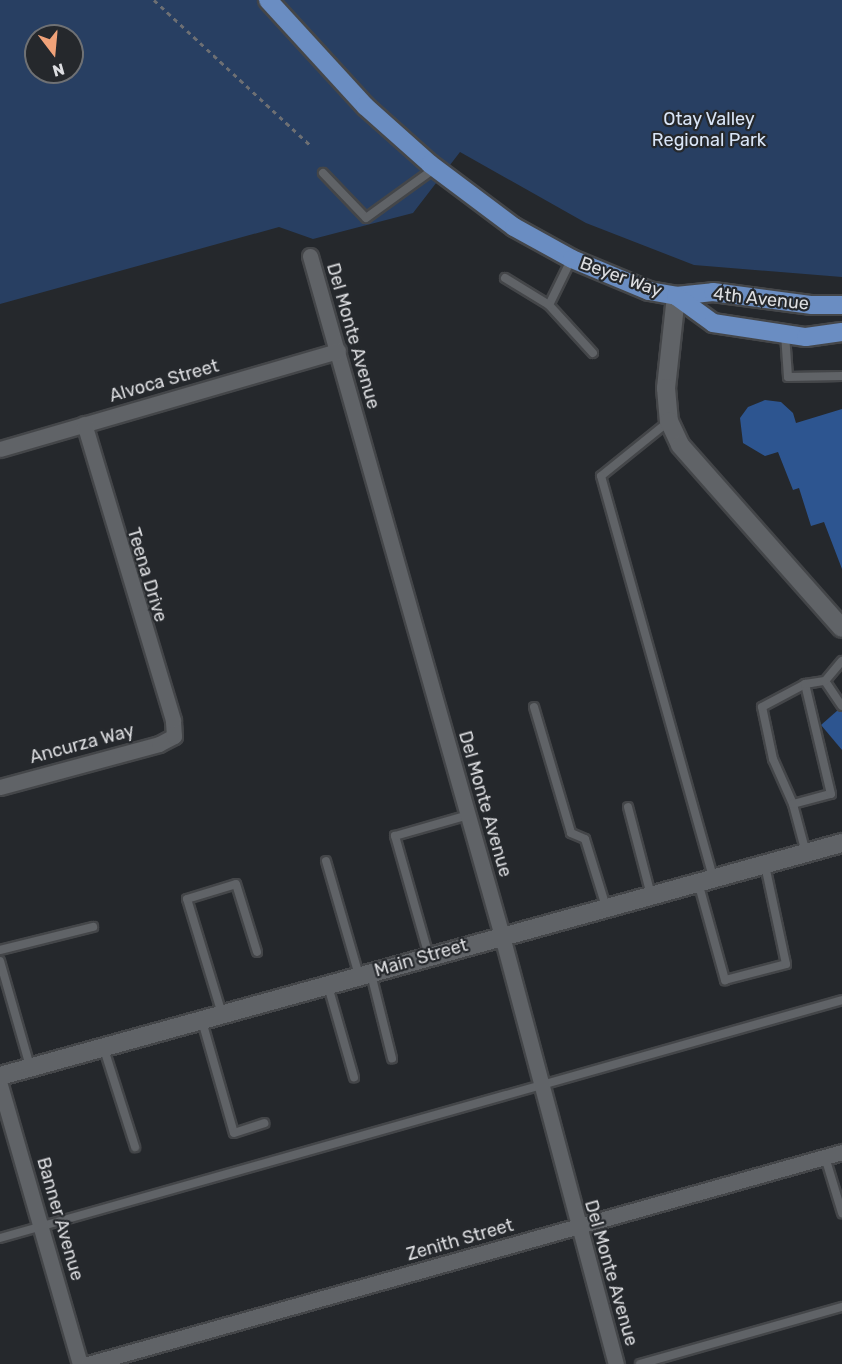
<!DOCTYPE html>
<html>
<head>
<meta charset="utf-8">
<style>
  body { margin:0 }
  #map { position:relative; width:842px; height:1364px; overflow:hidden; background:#25282c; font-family:Rubik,sans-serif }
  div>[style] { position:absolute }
  .green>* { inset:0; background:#283f62 }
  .building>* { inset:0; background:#2d5590 }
  .path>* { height:3px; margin-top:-1.5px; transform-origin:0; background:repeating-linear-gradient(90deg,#6d6f73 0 4.5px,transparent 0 9px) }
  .roads { filter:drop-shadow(2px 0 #444649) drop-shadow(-2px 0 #444649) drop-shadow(0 2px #444649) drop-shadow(0 -2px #444649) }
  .lane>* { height:8px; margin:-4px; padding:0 4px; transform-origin:4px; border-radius:4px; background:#606367 }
  .street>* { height:15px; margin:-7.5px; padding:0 7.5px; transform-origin:7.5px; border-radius:7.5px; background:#606367 }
  .secondary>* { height:18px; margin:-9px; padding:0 9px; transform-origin:9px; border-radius:9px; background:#606367 }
  .primary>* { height:18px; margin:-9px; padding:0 9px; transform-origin:9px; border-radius:9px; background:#6a8dc2 }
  span { translate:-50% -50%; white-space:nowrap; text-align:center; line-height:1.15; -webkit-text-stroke:4.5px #25282c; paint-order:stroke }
  .park-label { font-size:18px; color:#d9e5f7 }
  .street-label { font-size:18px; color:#dddee1 }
  .north { position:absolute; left:24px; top:24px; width:60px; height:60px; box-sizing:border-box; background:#25282c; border:2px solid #6f7174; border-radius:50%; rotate:164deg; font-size:16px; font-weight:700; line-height:24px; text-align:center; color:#dddee1 }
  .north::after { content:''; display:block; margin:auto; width:21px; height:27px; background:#f0a279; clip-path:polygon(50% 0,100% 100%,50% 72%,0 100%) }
</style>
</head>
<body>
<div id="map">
  <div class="green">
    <i style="clip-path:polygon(evenodd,0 0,842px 0,842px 277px,694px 265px,586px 223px,460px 152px,413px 213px,313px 239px,279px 227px,0 304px,0 0,36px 36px,72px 36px,72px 72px,36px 72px,36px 36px)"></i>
  </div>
  <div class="building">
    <i style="clip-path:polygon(765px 400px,781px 402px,793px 413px,796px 423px,842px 409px,842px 569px,824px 522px,811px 526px,799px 488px,793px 490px,778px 452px,765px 456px,743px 443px,740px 418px,748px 407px)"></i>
    <i style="clip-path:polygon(838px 710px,842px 712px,842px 750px,821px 725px)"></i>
  </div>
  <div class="path">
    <i style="left:154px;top:0;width:214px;rotate:42.9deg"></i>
  </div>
  <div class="roads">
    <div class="lane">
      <i style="left:323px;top:173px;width:62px;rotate:46.3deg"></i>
      <i style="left:366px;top:218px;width:84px;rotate:-35.8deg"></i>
      <i style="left:571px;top:260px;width:50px;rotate:116.1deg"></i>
      <i style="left:549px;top:305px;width:65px;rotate:47.5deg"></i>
      <i style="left:505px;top:278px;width:52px;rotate:31.5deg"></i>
      <i style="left:785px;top:334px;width:43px;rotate:86deg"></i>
      <i style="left:788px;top:377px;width:54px;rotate:-1.1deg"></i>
      <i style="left:668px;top:422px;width:86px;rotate:141.1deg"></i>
      <i style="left:601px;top:476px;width:417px;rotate:74.4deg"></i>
      <i style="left:825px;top:681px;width:30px;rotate:56deg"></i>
      <i style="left:534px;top:707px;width:131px;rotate:73.6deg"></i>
      <i style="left:571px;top:833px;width:15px;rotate:23deg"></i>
      <i style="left:585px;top:839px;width:71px;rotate:72.8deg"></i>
      <i style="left:793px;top:804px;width:49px;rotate:-114deg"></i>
      <i style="left:773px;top:759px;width:53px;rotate:-101.9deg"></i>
      <i style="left:762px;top:707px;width:49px;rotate:-28.1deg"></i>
      <i style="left:628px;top:807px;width:91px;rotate:75.4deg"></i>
      <i style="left:806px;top:853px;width:51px;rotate:-104.9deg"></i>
      <i style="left:793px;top:804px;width:39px;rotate:-15deg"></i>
      <i style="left:831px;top:794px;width:113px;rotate:-103.3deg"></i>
      <i style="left:805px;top:684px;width:20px;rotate:-9deg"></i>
      <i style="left:825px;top:681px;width:26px;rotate:-50deg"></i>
      <i style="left:326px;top:861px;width:119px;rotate:73.9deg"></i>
      <i style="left:698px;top:882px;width:102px;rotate:74.6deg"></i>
      <i style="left:725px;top:980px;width:63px;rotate:-14.7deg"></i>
      <i style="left:786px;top:964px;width:101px;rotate:-102deg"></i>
      <i style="left:0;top:950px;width:96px;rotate:-13.9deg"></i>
      <i style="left:429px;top:956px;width:125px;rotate:-105.8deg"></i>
      <i style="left:395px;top:836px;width:76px;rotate:-16deg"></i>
      <i style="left:0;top:961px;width:109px;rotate:74.1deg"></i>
      <i style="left:371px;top:974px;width:87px;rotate:76deg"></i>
      <i style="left:328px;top:986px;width:95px;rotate:74.1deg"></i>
      <i style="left:222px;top:1014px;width:120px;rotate:-106.9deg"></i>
      <i style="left:187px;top:899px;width:51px;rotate:-17deg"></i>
      <i style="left:236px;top:884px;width:71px;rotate:72.8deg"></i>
      <i style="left:202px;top:1021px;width:116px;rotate:74.1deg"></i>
      <i style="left:234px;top:1133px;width:32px;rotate:-18deg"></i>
      <i style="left:104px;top:1049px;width:103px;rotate:72.4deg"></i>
      <i style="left:825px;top:1157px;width:59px;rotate:73.1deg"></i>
      <i style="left:0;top:1238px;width:875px;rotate:-15.78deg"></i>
      <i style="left:640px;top:1364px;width:210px;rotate:-15.8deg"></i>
    </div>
    <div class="street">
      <i style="left:310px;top:256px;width:707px;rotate:74.23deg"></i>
      <i style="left:502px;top:936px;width:443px;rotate:75.1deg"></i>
      <i style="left:0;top:449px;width:352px;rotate:-16.2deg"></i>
      <i style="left:0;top:787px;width:165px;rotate:-15.1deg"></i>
      <i style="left:159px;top:744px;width:17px;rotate:-28deg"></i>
      <i style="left:174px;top:736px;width:16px;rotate:-94deg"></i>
      <i style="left:173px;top:720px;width:309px;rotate:-106.7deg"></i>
      <i style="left:0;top:1085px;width:290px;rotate:74deg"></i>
      <i style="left:88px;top:1364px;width:783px;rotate:-15.7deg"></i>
    </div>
    <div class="secondary">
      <i style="left:676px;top:296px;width:93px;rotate:96.2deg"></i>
      <i style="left:666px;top:388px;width:33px;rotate:85deg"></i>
      <i style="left:669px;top:421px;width:26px;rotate:65deg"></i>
      <i style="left:680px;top:445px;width:244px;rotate:48.5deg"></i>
      <i style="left:0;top:1076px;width:874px;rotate:-15.47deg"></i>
    </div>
    <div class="primary">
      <i style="left:268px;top:0;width:144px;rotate:47.5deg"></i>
      <i style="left:365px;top:106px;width:87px;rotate:41.7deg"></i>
      <i style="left:430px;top:164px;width:105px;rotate:36.9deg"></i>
      <i style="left:514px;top:227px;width:66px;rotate:28.9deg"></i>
      <i style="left:572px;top:259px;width:83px;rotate:22.6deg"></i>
      <i style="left:649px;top:291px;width:27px;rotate:10deg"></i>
      <i style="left:676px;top:296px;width:37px;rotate:-6deg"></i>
      <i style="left:713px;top:292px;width:100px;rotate:7.5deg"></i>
      <i style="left:812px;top:305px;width:30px"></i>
      <i style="left:676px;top:296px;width:46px;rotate:36.1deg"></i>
      <i style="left:713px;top:323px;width:94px;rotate:8.6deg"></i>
      <i style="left:806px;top:337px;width:36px;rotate:-8deg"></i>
    </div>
  </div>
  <div class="park-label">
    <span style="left:709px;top:130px">Otay Valley<br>Regional Park</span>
  </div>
  <div class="street-label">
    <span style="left:621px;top:277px;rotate:20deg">Beyer Way</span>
    <span style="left:761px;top:299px;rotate:6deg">4th Avenue</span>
    <span style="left:353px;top:336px;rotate:74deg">Del Monte Avenue</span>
    <span style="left:164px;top:381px;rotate:-16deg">Alvoca Street</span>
    <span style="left:147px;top:575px;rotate:73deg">Teena Drive</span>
    <span style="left:82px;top:744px;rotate:-15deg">Ancurza Way</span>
    <span style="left:485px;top:804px;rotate:74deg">Del Monte Avenue</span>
    <span style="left:421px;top:958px;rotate:-16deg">Main Street</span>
    <span style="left:60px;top:1219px;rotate:74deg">Banner Avenue</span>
    <span style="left:460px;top:1240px;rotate:-16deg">Zenith Street</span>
    <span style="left:611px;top:1273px;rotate:74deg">Del Monte Avenue</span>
  </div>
  <div class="north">N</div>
</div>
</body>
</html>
